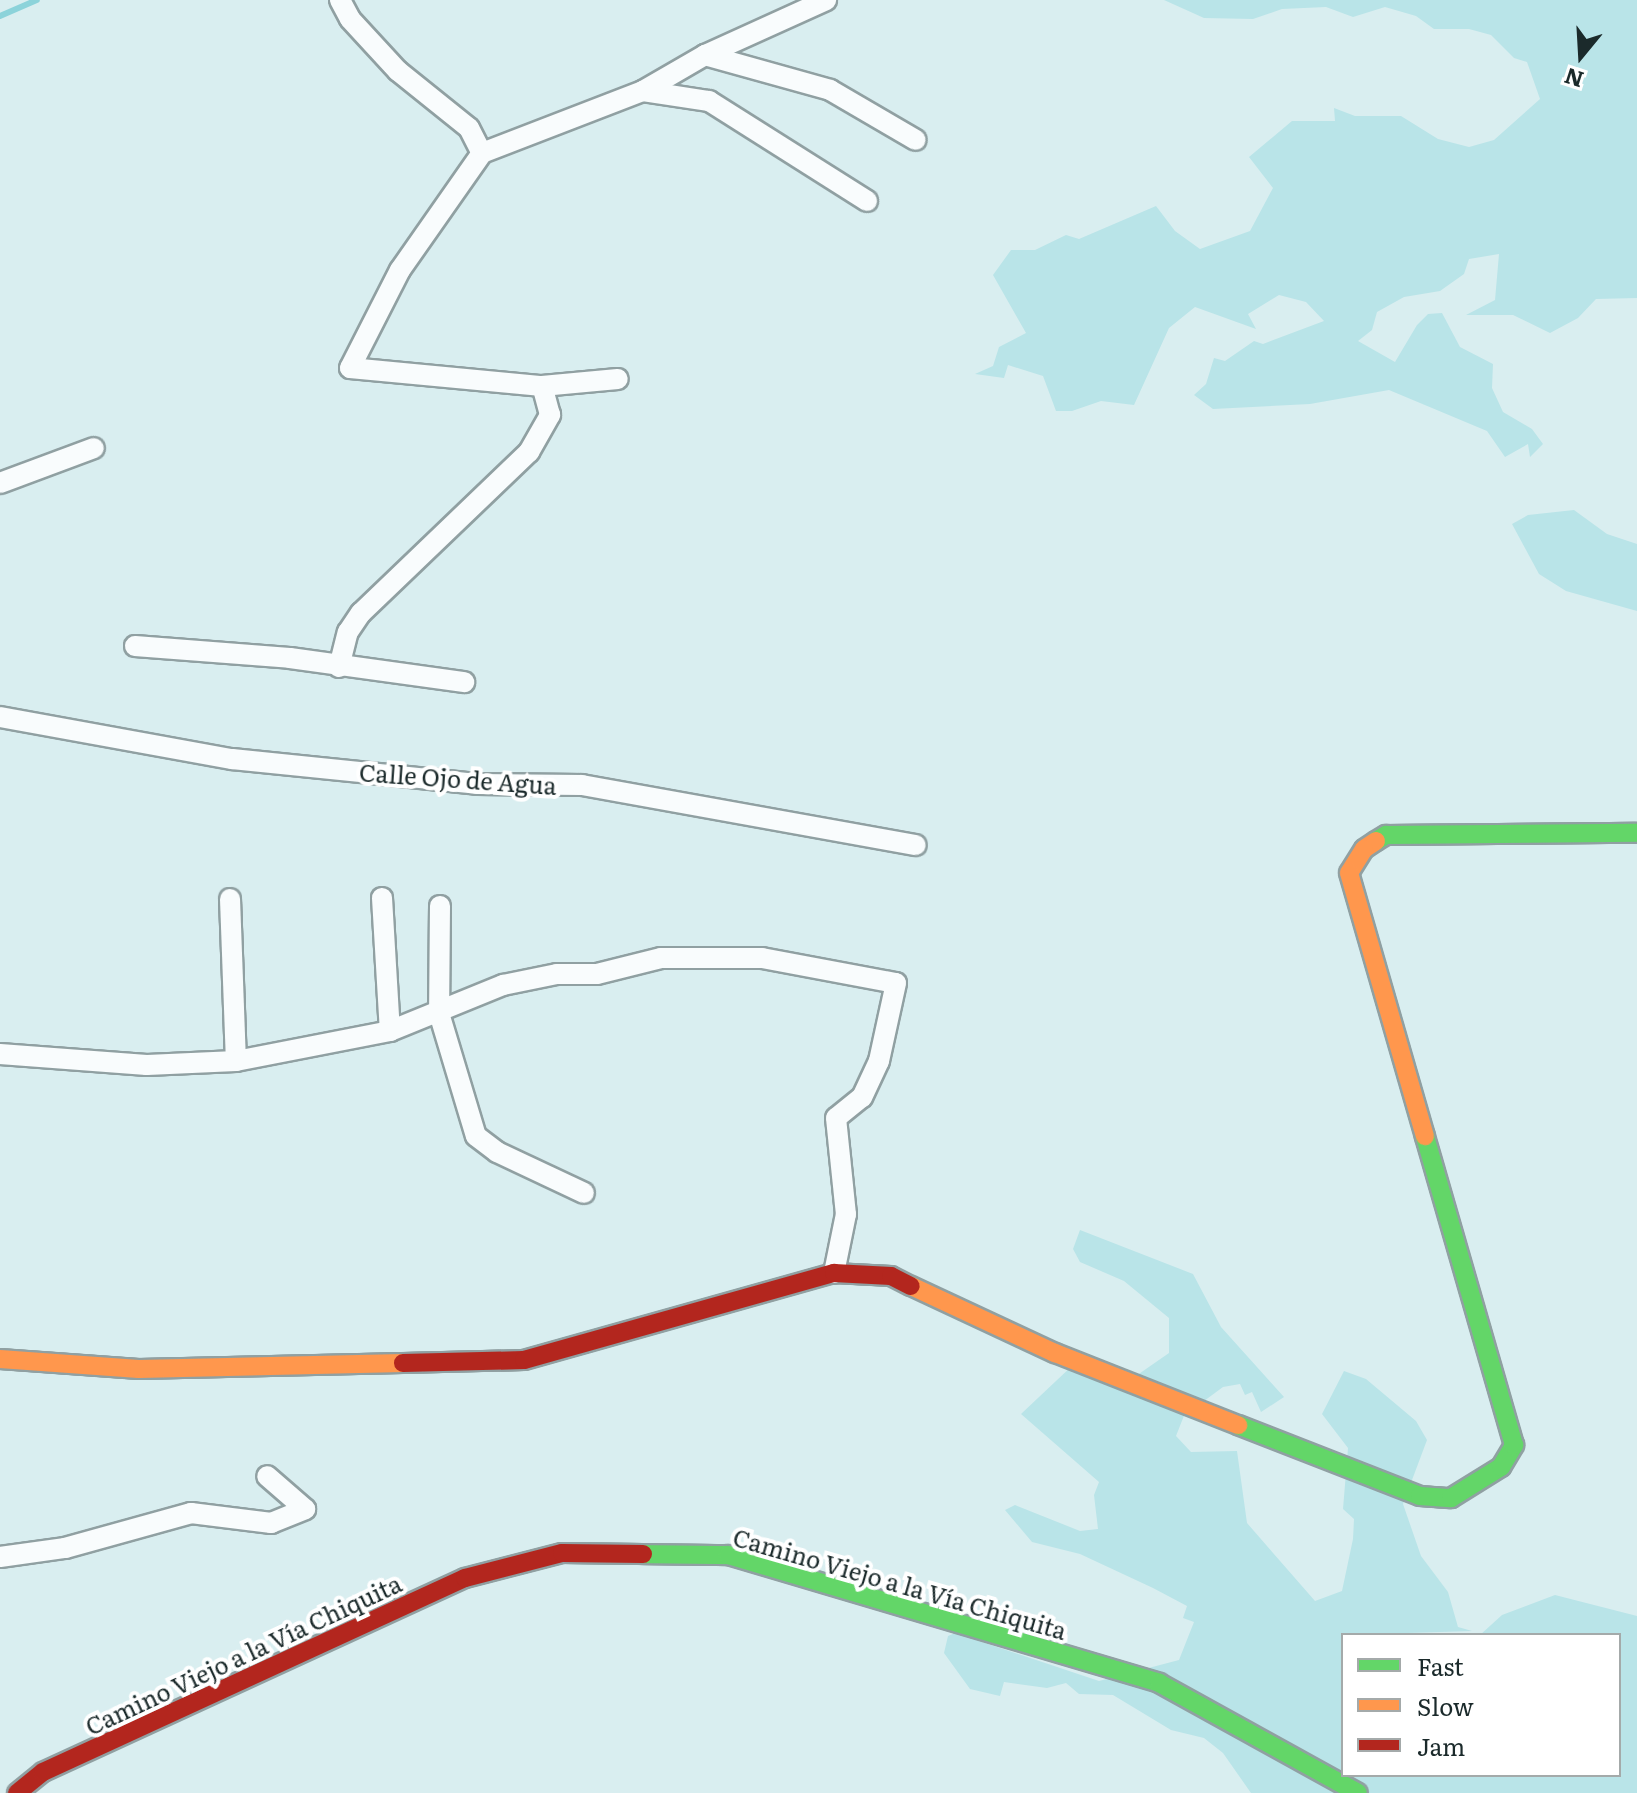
<!DOCTYPE html>
<html>
<head>
<meta charset="utf-8">
<style>
  body { margin:0 }
  #map { position:relative; width:1637px; height:1793px; overflow:hidden; background:#d9eef0; font-family:Literata,serif }
  div>[style] { position:absolute }
  .green>* { inset:0; background:#b9e4e8 }
  .stream>* { height:6px; margin:-3px; padding:0 3px; transform-origin:3px; border-radius:3px; background:#8cd3da }
  .roads { filter:drop-shadow(2px 0 #90a0a2) drop-shadow(-2px 0 #90a0a2) drop-shadow(0 2px #90a0a2) drop-shadow(0 -2px #90a0a2) }
  .street>* { height:20px; margin:-10px; padding:0 10px; transform-origin:10px; border-radius:10px; background:#f9fcfd }
  .fast>* { height:18px; margin:-9px; padding:0 9px; transform-origin:9px; border-radius:9px; background:#63d668 }
  .slow>* { height:18px; margin:-9px; padding:0 9px; transform-origin:9px; border-radius:9px; background:#ff974d }
  .jam>* { height:18px; margin:-9px; padding:0 9px; transform-origin:9px; border-radius:9px; background:#b3261e }
  span { translate:-50% -50%; white-space:nowrap; text-align:center; line-height:1.15; -webkit-text-stroke:8px #fff; paint-order:stroke }
  .street-label { font-size:24px; color:#1b2a2b }
  .legend { position:absolute; left:1341px; top:1633px; width:280px; height:144px; box-sizing:border-box; background:#fff; border:2px solid #a4aaaa; margin:0; padding:10px 14px; list-style:none; font-size:24px; color:#1b2a2b }
  .legend li { display:flex; align-items:center; gap:16px; height:40px }
  .legend b { width:40px; border:2px solid #a4aaaa }
  .north { position:absolute; left:1541px; top:16px; width:80px; height:80px; -webkit-text-stroke:6px #fff; paint-order:stroke; rotate:198deg; font-size:22px; font-weight:700; line-height:32px; text-align:center; color:#1b2a2b }
  .north::after { content:''; display:block; margin:auto; width:28px; height:36px; background:#1b2a2b; clip-path:polygon(50% 0,100% 100%,50% 72%,0 100%) }
</style>
</head>
<body>
<div id="map">
  <div class="green">
    <i style="clip-path:polygon(1164px 0,1637px 0,1637px 298px,1596px 299px,1578px 318px,1550px 333px,1513px 315px,1466px 315px,1495px 300px,1499px 254px,1469px 259px,1464px 274px,1440px 291px,1404px 297px,1377px 312px,1372px 330px,1358px 341px,1395px 362px,1417px 325px,1428px 314px,1442px 313px,1460px 347px,1493px 364px,1492px 388px,1503px 412px,1532px 429px,1543px 444px,1530px 457px,1528px 444px,1505px 457px,1487px 431px,1389px 390px,1310px 404px,1213px 409px,1194px 395px,1206px 384px,1214px 358px,1225px 361px,1254px 341px,1263px 344px,1324px 321px,1306px 302px,1279px 295px,1248px 314px,1256px 329px,1195px 307px,1169px 328px,1134px 405px,1101px 401px,1072px 411px,1056px 411px,1043px 376px,1008px 365px,1004px 378px,975px 374px,993px 366px,999px 347px,1026px 333px,993px 275px,1011px 250px,1035px 250px,1066px 235px,1079px 239px,1156px 206px,1175px 231px,1200px 249px,1250px 231px,1273px 188px,1249px 157px,1292px 121px,1335px 121px,1334px 108px,1355px 116px,1401px 116px,1438px 139px,1469px 147px,1494px 140px,1540px 99px,1527px 62px,1514px 58px,1491px 35px,1469px 29px,1434px 29px,1416px 16px,1385px 7px,1353px 17px,1326px 7px,1282px 9px,1253px 19px,1204px 18px)"></i>
    <i style="clip-path:polygon(1574px 510px,1607px 534px,1637px 544px,1637px 611px,1566px 591px,1539px 574px,1512px 524px,1528px 515px)"></i>
    <i style="clip-path:polygon(1080px 1230px,1193px 1274px,1221px 1327px,1284px 1397px,1261px 1412px,1252px 1392px,1245px 1395px,1240px 1384px,1223px 1387px,1204px 1401px,1189px 1403px,1176px 1436px,1191px 1452px,1237px 1451px,1247px 1523px,1315px 1601px,1342px 1591px,1353px 1539px,1354px 1519px,1343px 1509px,1348px 1448px,1322px 1414px,1344px 1371px,1366px 1379px,1416px 1421px,1427px 1440px,1403px 1504px,1421px 1556px,1448px 1592px,1458px 1627px,1472px 1631px,1343px 1635px,1343px 1775px,1619px 1775px,1619px 1635px,1480px 1635px,1502px 1615px,1555px 1595px,1637px 1616px,1637px 1793px,1251px 1793px,1223px 1753px,1204px 1738px,1171px 1730px,1113px 1695px,1079px 1694px,1066px 1683px,1047px 1688px,1004px 1682px,1000px 1696px,970px 1689px,944px 1653px,948px 1636px,955px 1633px,1099px 1681px,1179px 1660px,1194px 1622px,1183px 1618px,1187px 1606px,1153px 1588px,1080px 1554px,1032px 1542px,1005px 1510px,1015px 1505px,1080px 1531px,1098px 1529px,1094px 1495px,1099px 1482px,1021px 1414px,1074px 1364px,1133px 1378px,1169px 1353px,1169px 1318px,1124px 1281px,1080px 1262px,1073px 1249px)"></i>
  </div>
  <div class="stream">
    <i style="left:0;top:16px;width:40px;rotate:-23.4deg"></i>
  </div>
  <div class="roads">
    <div class="street">
      <i style="left:340px;top:0;width:21px;rotate:62deg"></i>
      <i style="left:350px;top:19px;width:71px;rotate:47.3deg"></i>
      <i style="left:398px;top:71px;width:91px;rotate:38.8deg"></i>
      <i style="left:469px;top:128px;width:28px;rotate:63deg"></i>
      <i style="left:482px;top:153px;width:143px;rotate:125deg"></i>
      <i style="left:400px;top:270px;width:110px;rotate:117deg"></i>
      <i style="left:350px;top:368px;width:193px;rotate:5.4deg"></i>
      <i style="left:542px;top:386px;width:76px;rotate:-5.3deg"></i>
      <i style="left:705px;top:55px;width:133px;rotate:-24.4deg"></i>
      <i style="left:643px;top:91px;width:72px;rotate:-30.1deg"></i>
      <i style="left:705px;top:55px;width:130px;rotate:15.6deg"></i>
      <i style="left:830px;top:90px;width:99px;rotate:30.2deg"></i>
      <i style="left:482px;top:153px;width:173px;rotate:-21.1deg"></i>
      <i style="left:643px;top:91px;width:67px;rotate:8.6deg"></i>
      <i style="left:709px;top:101px;width:187px;rotate:32.3deg"></i>
      <i style="left:0;top:483px;width:100px;rotate:-20.4deg"></i>
      <i style="left:135px;top:646px;width:155px;rotate:4.4deg"></i>
      <i style="left:290px;top:658px;width:176px;rotate:7.9deg"></i>
      <i style="left:339px;top:667px;width:36px;rotate:-76deg"></i>
      <i style="left:348px;top:632px;width:23px;rotate:-56deg"></i>
      <i style="left:361px;top:613px;width:233px;rotate:-43.8deg"></i>
      <i style="left:529px;top:452px;width:43px;rotate:-60.4deg"></i>
      <i style="left:550px;top:415px;width:30px;rotate:-105deg"></i>
      <i style="left:0;top:717px;width:236px;rotate:10.3deg"></i>
      <i style="left:232px;top:759px;width:246px;rotate:5.8deg"></i>
      <i style="left:477px;top:784px;width:105px;rotate:0.5deg"></i>
      <i style="left:582px;top:785px;width:339px;rotate:10.2deg"></i>
      <i style="left:382px;top:898px;width:133px;rotate:86.6deg"></i>
      <i style="left:230px;top:899px;width:162px;rotate:87.9deg"></i>
      <i style="left:440px;top:906px;width:107px;rotate:90.5deg"></i>
      <i style="left:439px;top:1013px;width:128px;rotate:73.3deg"></i>
      <i style="left:476px;top:1136px;width:26px;rotate:37deg"></i>
      <i style="left:497px;top:1152px;width:96px;rotate:25.2deg"></i>
      <i style="left:0;top:1054px;width:147px;rotate:4.3deg"></i>
      <i style="left:147px;top:1065px;width:89px;rotate:-2.6deg"></i>
      <i style="left:236px;top:1061px;width:157px;rotate:-11deg"></i>
      <i style="left:390px;top:1031px;width:122px;rotate:-22.2deg"></i>
      <i style="left:503px;top:985px;width:55px;rotate:-11.5deg"></i>
      <i style="left:557px;top:974px;width:40px"></i>
      <i style="left:597px;top:974px;width:66px;rotate:-14deg"></i>
      <i style="left:661px;top:958px;width:101px"></i>
      <i style="left:762px;top:958px;width:136px;rotate:10.6deg"></i>
      <i style="left:896px;top:983px;width:80px;rotate:102.3deg"></i>
      <i style="left:879px;top:1061px;width:40px;rotate:115deg"></i>
      <i style="left:862px;top:1097px;width:33px;rotate:141deg"></i>
      <i style="left:836px;top:1118px;width:97px;rotate:84.1deg"></i>
      <i style="left:846px;top:1214px;width:60px;rotate:101.5deg"></i>
      <i style="left:0;top:1557px;width:66px;rotate:-7.9deg"></i>
      <i style="left:65px;top:1548px;width:131px;rotate:-15.5deg"></i>
      <i style="left:191px;top:1513px;width:81px;rotate:7.1deg"></i>
      <i style="left:271px;top:1523px;width:37px;rotate:-22deg"></i>
      <i style="left:305px;top:1509px;width:50px;rotate:-139deg"></i>
    </div>
    <div class="fast">
      <i style="left:1376px;top:841px;width:12px;rotate:-31deg"></i>
      <i style="left:1386px;top:835px;width:251px;rotate:-0.5deg"></i>
      <i style="left:1238px;top:1425px;width:195px;rotate:21.3deg"></i>
      <i style="left:1420px;top:1496px;width:31px;rotate:4deg"></i>
      <i style="left:1451px;top:1498px;width:59px;rotate:-31.8deg"></i>
      <i style="left:1501px;top:1467px;width:26px;rotate:-59deg"></i>
      <i style="left:1514px;top:1445px;width:322px;rotate:-106.1deg"></i>
      <i style="left:643px;top:1554px;width:85px;rotate:0.7deg"></i>
      <i style="left:728px;top:1555px;width:450px;rotate:16.5deg"></i>
      <i style="left:1159px;top:1683px;width:227px;rotate:28.9deg"></i>
    </div>
    <div class="slow">
      <i style="left:1376px;top:841px;width:14px;rotate:146deg"></i>
      <i style="left:1364px;top:849px;width:28px;rotate:122deg"></i>
      <i style="left:1349px;top:873px;width:274px;rotate:73.9deg"></i>
      <i style="left:911px;top:1286px;width:159px;rotate:25deg"></i>
      <i style="left:1055px;top:1353px;width:197px;rotate:21.5deg"></i>
      <i style="left:0;top:1359px;width:139px;rotate:4.1deg"></i>
      <i style="left:139px;top:1369px;width:264px;rotate:-1.3deg"></i>
    </div>
    <div class="jam">
      <i style="left:403px;top:1363px;width:121px;rotate:-1.4deg"></i>
      <i style="left:524px;top:1360px;width:322px;rotate:-15.7deg"></i>
      <i style="left:834px;top:1273px;width:57px;rotate:3deg"></i>
      <i style="left:891px;top:1276px;width:22px;rotate:27deg"></i>
      <i style="left:17px;top:1793px;width:33px;rotate:-39deg"></i>
      <i style="left:43px;top:1772px;width:464px;rotate:-24.7deg"></i>
      <i style="left:465px;top:1578px;width:100px;rotate:-14.5deg"></i>
      <i style="left:562px;top:1553px;width:81px;rotate:0.7deg"></i>
    </div>
  </div>
  <div class="street-label">
    <span style="left:458px;top:778px;rotate:4deg">Calle Ojo de Agua</span>
    <span style="left:900px;top:1583px;rotate:16deg">Camino Viejo a la Vía Chiquita</span>
    <span style="left:243px;top:1654px;rotate:-25deg">Camino Viejo a la Vía Chiquita</span>
  </div>
  <ul class="legend">
  <li><b style="height:10px;background:#63d668"></b>Fast</li>
  <li><b style="height:10px;background:#ff974d"></b>Slow</li>
  <li><b style="height:10px;background:#b3261e"></b>Jam</li>
  </ul>
  <div class="north">N</div>
</div>
</body>
</html>
